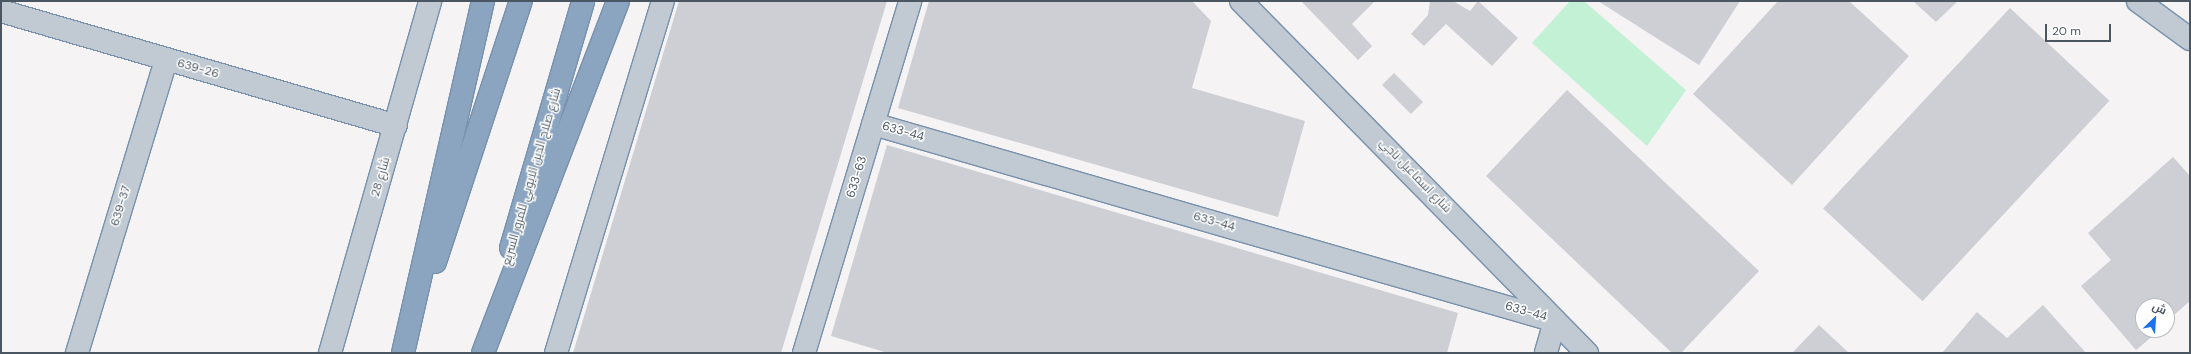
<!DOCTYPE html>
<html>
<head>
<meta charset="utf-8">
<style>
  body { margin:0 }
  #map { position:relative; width:2191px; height:354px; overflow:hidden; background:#f5f3f3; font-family:"DM Sans",Cairo,sans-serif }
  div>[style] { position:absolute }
  .green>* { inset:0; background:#c3f1d5 }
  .building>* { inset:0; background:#cdcfd5; transform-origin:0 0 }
  .roads { filter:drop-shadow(1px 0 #7690ad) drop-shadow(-1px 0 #7690ad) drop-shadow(0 1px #7690ad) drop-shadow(0 -1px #7690ad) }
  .minor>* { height:22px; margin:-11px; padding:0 11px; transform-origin:11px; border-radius:11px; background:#c1cad2 }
  .highway>* { height:22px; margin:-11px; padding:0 11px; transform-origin:11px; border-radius:11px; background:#8ba5c1 }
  span { translate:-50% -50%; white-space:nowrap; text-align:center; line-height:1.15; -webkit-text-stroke:3px #fff; paint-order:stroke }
  .street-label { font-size:12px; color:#4a5661 }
  .frame { position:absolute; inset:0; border:2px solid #4a5661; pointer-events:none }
  .north { position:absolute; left:2135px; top:298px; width:40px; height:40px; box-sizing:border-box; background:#fff; border:1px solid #b7bbc0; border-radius:50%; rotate:25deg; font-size:11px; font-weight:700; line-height:16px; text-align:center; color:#4a5661 }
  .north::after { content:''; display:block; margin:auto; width:14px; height:18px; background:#1a73e8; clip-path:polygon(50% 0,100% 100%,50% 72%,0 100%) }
  .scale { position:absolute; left:2045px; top:24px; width:66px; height:18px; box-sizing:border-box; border:2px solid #4a5661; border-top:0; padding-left:5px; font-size:12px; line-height:14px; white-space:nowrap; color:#4a5661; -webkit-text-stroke:3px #fff; paint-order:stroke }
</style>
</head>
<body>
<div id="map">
  <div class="green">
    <i style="clip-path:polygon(1570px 1px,1584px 1px,1686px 90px,1647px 146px,1532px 43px)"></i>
  </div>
  <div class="building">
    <i style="clip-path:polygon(679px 1px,887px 1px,781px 353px,573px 353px)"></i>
    <i style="clip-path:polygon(929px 1px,1192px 1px,1211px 21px,1192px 88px,1305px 121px,1278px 217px,898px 108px)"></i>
    <i style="clip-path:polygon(1301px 1px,1375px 1px,1352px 24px,1372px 46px,1358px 60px)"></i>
    <i style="clip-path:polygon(1430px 1px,1453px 1px,1470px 11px,1478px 1px,1518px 38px,1492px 66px,1446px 24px,1424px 46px,1411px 34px,1428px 15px)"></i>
    <i style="clip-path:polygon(1598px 1px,1740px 1px,1699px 65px)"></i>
    <i style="clip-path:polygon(1778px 1px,1849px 1px,1909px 56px,1792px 185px,1693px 94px)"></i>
    <i style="clip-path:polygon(1913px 1px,1958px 1px,1936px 22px)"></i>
    <i style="left:2010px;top:8px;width:136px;height:274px;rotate:43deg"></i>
    <i style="left:1394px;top:73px;width:41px;height:17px;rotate:45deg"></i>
    <i style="clip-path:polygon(1567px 90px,1759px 271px,1681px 353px,1672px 353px,1486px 176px)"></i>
    <i style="clip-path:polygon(887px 145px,1458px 313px,1447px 353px,888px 353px,831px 336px)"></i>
    <i style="clip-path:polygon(2173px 157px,2190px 176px,2190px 301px,2167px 321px,2167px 306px,2143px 306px,2143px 330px,2160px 330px,2136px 350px,2081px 286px,2111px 260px,2088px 233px)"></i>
    <i style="clip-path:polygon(2043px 305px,2086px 353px,1942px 353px,1977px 312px,2007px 338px)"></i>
    <i style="clip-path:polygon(1819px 325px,1849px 353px,1792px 353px)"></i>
  </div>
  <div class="roads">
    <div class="minor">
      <i style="left:1241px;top:1px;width:494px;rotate:45.5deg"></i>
      <i style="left:2138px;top:1px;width:64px;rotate:36.2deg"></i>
      <i style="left:1px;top:11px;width:411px;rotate:16.2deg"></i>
      <i style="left:873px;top:124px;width:710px;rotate:16.11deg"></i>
      <i style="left:1555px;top:321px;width:33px;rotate:106deg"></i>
      <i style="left:77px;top:353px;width:306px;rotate:-73.1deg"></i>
      <i style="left:330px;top:353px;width:366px;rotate:-74.1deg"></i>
      <i style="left:556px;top:353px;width:368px;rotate:-73.1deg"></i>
      <i style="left:804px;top:353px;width:368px;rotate:-73.2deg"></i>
    </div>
    <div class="highway">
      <i style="left:511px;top:248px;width:257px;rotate:-73.7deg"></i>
      <i style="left:435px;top:262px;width:275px;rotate:-71.8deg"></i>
      <i style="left:403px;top:353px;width:361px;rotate:-77.2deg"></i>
      <i style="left:483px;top:353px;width:377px;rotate:-69deg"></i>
    </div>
  </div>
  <div class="street-label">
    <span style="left:198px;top:69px;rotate:16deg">639-26</span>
    <span style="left:903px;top:132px;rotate:16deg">633-44</span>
    <span style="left:1415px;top:176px;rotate:46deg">شارع اسماعيل ناجي</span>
    <span style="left:381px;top:177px;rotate:-74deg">شارع 28</span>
    <span style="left:532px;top:177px;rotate:-74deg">شارع صلاح الدين الايوبي للمرور السريع</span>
    <span style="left:857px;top:177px;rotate:-73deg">633-63</span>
    <span style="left:121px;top:206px;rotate:-73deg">639-37</span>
    <span style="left:1214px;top:222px;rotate:16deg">633-44</span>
    <span style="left:1526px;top:312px;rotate:16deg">633-44</span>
  </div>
  <div class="frame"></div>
  <div class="north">ش</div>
  <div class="scale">20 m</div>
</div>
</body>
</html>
